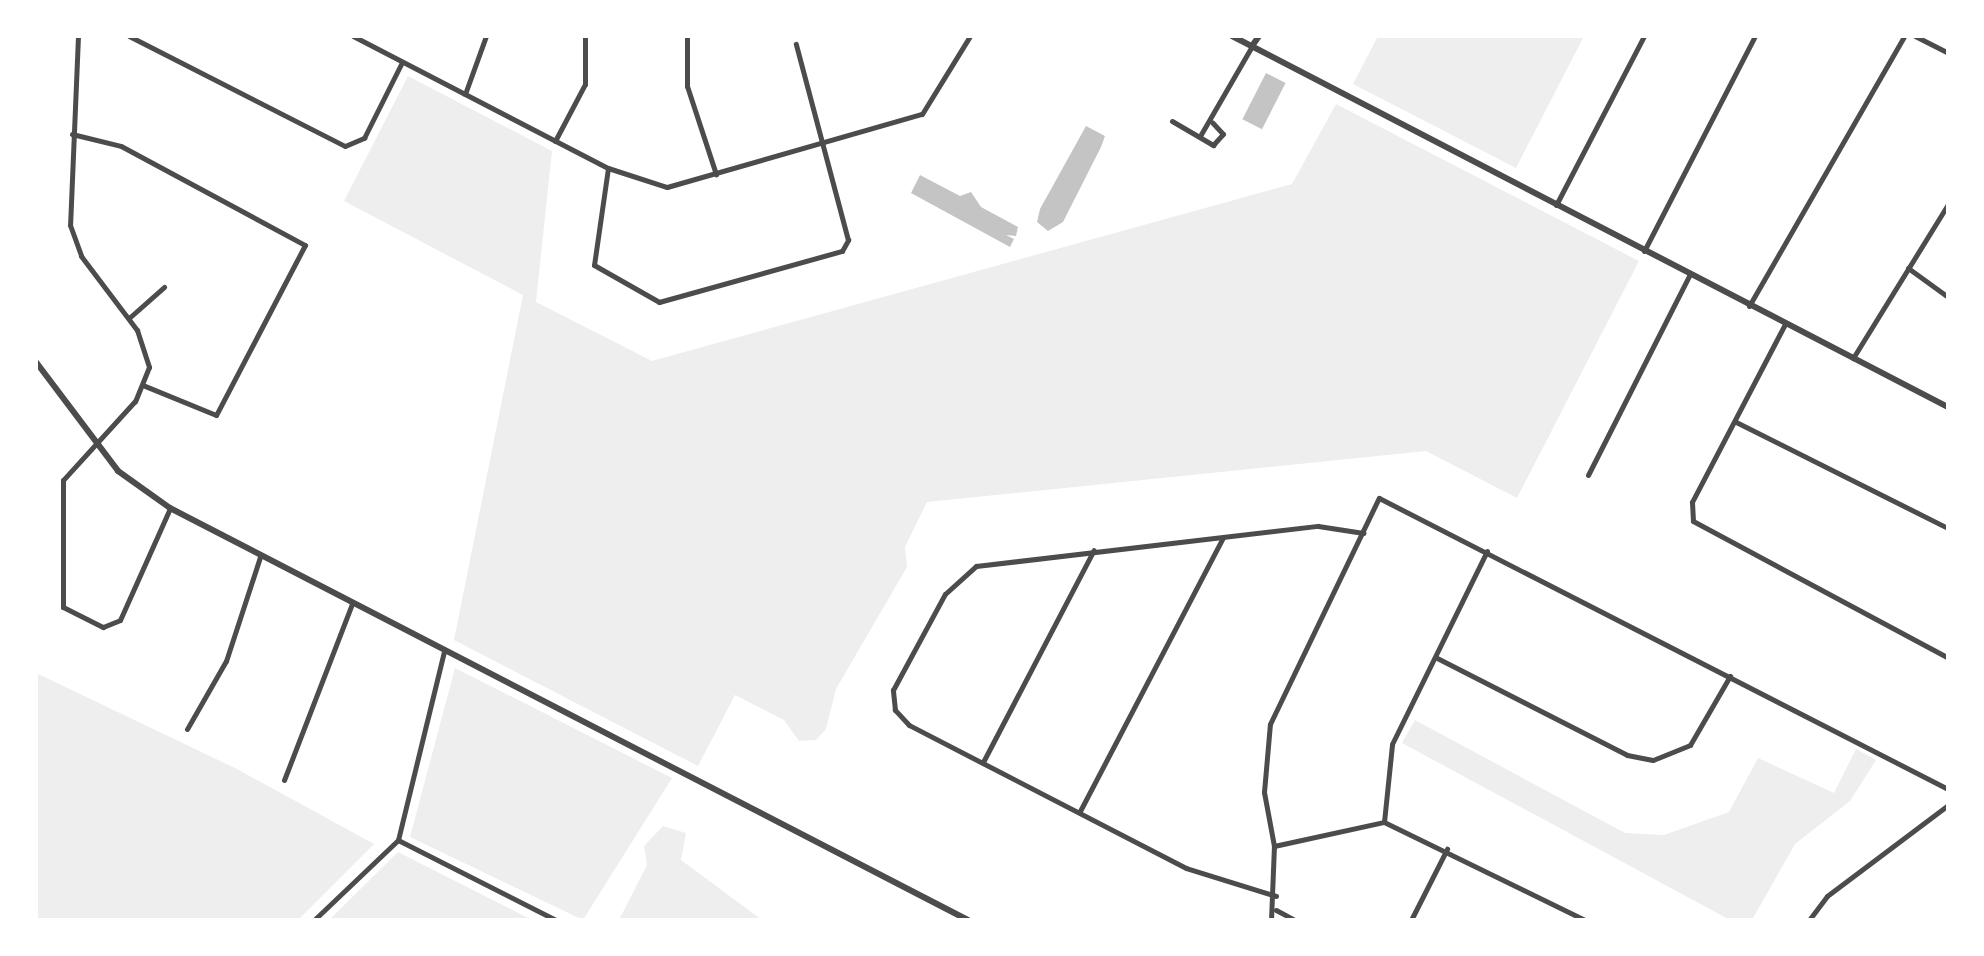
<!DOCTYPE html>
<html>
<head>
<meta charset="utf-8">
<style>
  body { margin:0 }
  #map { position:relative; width:1984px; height:956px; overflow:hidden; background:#fff; font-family:Helvetica,sans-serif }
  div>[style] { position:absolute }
  .green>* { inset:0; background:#eee }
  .building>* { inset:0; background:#c4c4c4; transform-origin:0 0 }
  .minor>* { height:5px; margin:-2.5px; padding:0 2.5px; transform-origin:2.5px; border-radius:2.5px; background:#4c4c4c }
  .tertiary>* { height:6px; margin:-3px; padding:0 3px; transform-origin:3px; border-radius:3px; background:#4c4c4c }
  span { translate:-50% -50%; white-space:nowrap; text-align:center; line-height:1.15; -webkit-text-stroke:6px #fff; paint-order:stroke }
  .frame { position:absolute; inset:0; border:38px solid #fff; pointer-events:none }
</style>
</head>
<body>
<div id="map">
  <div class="green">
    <i style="clip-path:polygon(1378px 36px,1584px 36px,1516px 168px,1353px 84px)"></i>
    <i style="clip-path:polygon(408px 76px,552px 151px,536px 302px,652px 361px,1292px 184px,1336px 104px,1639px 261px,1517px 498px,1426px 451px,927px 502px,905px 547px,907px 567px,836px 689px,826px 729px,816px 740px,799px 741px,784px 720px,735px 695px,698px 766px,454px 640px,523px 295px,344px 201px)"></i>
    <i style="clip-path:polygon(455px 668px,672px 778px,583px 920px,410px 837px)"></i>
    <i style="clip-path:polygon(36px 673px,237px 769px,374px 844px,298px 920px,36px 920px)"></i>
    <i style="clip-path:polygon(1415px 720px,1625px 833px,1664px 835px,1729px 812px,1758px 758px,1834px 793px,1856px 749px,1876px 760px,1850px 801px,1795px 844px,1752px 920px,1730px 920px,1402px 743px)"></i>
    <i style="clip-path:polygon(663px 826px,686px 833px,681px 860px,762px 920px,619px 920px,647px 865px,644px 846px)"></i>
    <i style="clip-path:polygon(398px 852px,532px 920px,329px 920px)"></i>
  </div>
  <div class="building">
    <i style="left:1266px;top:73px;width:22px;height:52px;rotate:27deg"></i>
    <i style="clip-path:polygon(1086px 126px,1105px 136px,1101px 147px,1063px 222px,1048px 231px,1037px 222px,1040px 209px)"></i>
    <i style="clip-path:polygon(920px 175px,960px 196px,971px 192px,981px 207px,1018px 227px,1016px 236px,1006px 235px,1014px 239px,1010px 247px,911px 193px)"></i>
  </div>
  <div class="minor">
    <i style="left:78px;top:36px;width:189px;rotate:92.4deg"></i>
    <i style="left:70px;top:225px;width:33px;rotate:70deg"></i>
    <i style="left:81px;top:256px;width:93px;rotate:52.9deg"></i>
    <i style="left:137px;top:330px;width:39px;rotate:72deg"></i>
    <i style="left:149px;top:367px;width:37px;rotate:112deg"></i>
    <i style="left:135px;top:401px;width:107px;rotate:132.3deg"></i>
    <i style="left:63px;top:480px;width:127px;rotate:90deg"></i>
    <i style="left:63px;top:607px;width:45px;rotate:26.6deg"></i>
    <i style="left:103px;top:627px;width:18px;rotate:-22deg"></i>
    <i style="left:120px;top:620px;width:123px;rotate:-65.9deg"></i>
    <i style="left:129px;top:36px;width:242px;rotate:27deg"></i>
    <i style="left:345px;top:146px;width:21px;rotate:-23deg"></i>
    <i style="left:364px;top:138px;width:85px;rotate:-63.4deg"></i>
    <i style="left:353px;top:36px;width:287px;rotate:27.4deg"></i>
    <i style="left:608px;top:168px;width:62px;rotate:17.9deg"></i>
    <i style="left:667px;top:187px;width:265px;rotate:-16deg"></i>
    <i style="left:922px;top:114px;width:92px;rotate:-58.4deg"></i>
    <i style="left:687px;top:36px;width:50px;rotate:90deg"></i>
    <i style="left:687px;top:86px;width:93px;rotate:71.8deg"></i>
    <i style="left:1915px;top:36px;width:37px;rotate:27deg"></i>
    <i style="left:465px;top:94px;width:62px;rotate:-70.1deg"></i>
    <i style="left:1172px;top:121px;width:48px;rotate:30.3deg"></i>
    <i style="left:1213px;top:145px;width:15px;rotate:-48deg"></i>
    <i style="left:1223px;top:134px;width:16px;rotate:-133deg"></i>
    <i style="left:72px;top:134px;width:50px;rotate:13.8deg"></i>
    <i style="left:121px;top:146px;width:209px;rotate:28.3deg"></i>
    <i style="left:305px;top:245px;width:192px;rotate:117.6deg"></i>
    <i style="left:216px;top:415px;width:77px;rotate:-157.8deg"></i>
    <i style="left:1200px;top:136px;width:104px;rotate:-60deg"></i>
    <i style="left:555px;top:141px;width:64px;rotate:-62.2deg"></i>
    <i style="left:585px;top:84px;width:48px;rotate:-90deg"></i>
    <i style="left:608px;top:168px;width:98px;rotate:98.2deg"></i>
    <i style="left:594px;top:265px;width:75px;rotate:29.6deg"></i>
    <i style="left:659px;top:302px;width:190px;rotate:-15.6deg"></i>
    <i style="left:842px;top:251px;width:13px;rotate:-61deg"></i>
    <i style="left:848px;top:240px;width:203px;rotate:-104.9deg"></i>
    <i style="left:1556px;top:205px;width:191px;rotate:-62.5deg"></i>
    <i style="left:1644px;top:251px;width:242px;rotate:-62.7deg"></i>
    <i style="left:1908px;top:268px;width:49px;rotate:35.9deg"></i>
    <i style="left:1749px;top:306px;width:311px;rotate:-60.1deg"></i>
    <i style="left:129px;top:318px;width:47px;rotate:-41.5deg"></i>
    <i style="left:1785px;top:324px;width:201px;rotate:117.6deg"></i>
    <i style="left:1692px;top:502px;width:19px;rotate:87deg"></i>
    <i style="left:1693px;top:521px;width:289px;rotate:28.2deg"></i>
    <i style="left:1853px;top:358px;width:181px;rotate:-58.3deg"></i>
    <i style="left:1736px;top:422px;width:237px;rotate:26.6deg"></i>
    <i style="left:1588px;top:475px;width:225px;rotate:-63.1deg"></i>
    <i style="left:1437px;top:658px;width:213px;rotate:27deg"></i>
    <i style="left:1627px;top:755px;width:26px;rotate:11deg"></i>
    <i style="left:1653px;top:760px;width:40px;rotate:-22deg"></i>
    <i style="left:1690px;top:745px;width:80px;rotate:-59.9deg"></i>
    <i style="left:187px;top:729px;width:78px;rotate:-60.2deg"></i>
    <i style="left:226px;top:661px;width:109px;rotate:-71.9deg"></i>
    <i style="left:983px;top:762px;width:239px;rotate:-62.4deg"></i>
    <i style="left:284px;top:780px;width:189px;rotate:-68.9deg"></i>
    <i style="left:1080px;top:811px;width:309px;rotate:-62.4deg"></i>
    <i style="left:1384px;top:822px;width:78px;rotate:-84.1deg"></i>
    <i style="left:1392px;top:744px;width:215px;rotate:-63.8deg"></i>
    <i style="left:398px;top:840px;width:177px;rotate:26.9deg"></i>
    <i style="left:1274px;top:846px;width:113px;rotate:-12.3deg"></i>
    <i style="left:1384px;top:822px;width:224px;rotate:26deg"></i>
    <i style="left:1276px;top:896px;width:94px;rotate:-162.7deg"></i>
    <i style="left:1186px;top:868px;width:312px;rotate:-152.7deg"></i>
    <i style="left:909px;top:725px;width:21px;rotate:-133deg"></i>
    <i style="left:895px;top:710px;width:20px;rotate:-96deg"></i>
    <i style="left:893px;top:690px;width:109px;rotate:-61.6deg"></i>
    <i style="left:945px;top:594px;width:42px;rotate:-42.1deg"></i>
    <i style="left:976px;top:566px;width:344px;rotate:-6.7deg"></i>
    <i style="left:1318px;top:526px;width:46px;rotate:8.8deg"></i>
    <i style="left:1276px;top:910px;width:21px;rotate:28deg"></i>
    <i style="left:314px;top:920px;width:116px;rotate:-43.6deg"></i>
    <i style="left:398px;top:840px;width:195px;rotate:-76.3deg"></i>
    <i style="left:1271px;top:920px;width:74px;rotate:-87.7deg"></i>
    <i style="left:1274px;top:846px;width:55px;rotate:-100.5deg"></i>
    <i style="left:1264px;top:792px;width:68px;rotate:-85deg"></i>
    <i style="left:1270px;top:724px;width:251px;rotate:-64.3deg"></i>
    <i style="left:1379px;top:498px;width:639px;rotate:27.09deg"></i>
    <i style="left:1411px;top:920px;width:80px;rotate:-63.1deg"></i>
    <i style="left:1809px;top:920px;width:30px;rotate:-53deg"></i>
    <i style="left:1827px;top:896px;width:151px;rotate:-36.9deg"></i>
  </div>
  <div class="tertiary">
    <i style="left:1232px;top:36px;width:806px;rotate:27.39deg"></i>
    <i style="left:1252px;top:46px;width:12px;rotate:-55deg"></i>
    <i style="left:36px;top:362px;width:136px;rotate:53deg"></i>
    <i style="left:118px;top:471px;width:64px;rotate:35.4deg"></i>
    <i style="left:170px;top:508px;width:898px;rotate:27.31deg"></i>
  </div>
  <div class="frame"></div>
</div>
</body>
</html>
